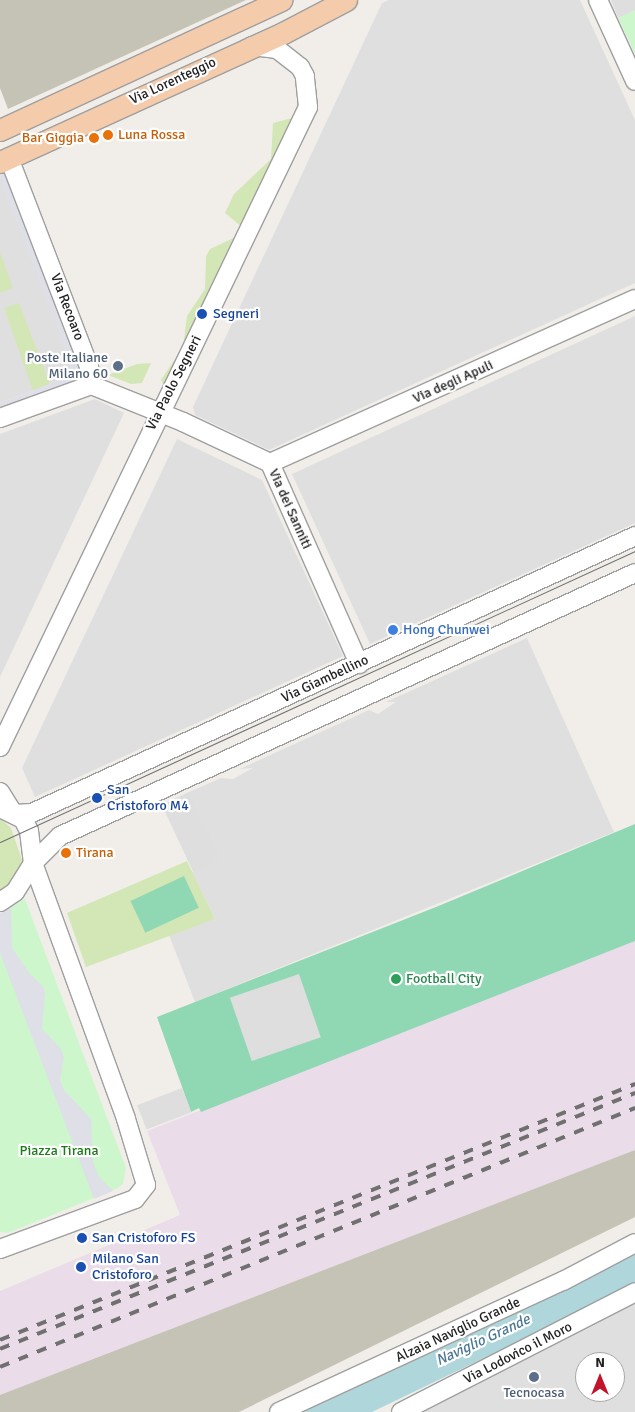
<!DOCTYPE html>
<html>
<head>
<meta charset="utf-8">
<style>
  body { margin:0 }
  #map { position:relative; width:635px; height:1412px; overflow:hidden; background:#f1eeea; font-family:Signika,sans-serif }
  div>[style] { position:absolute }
  .residential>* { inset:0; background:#e0dfdf }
  .industrial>* { inset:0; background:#eadce9 }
  .construction>* { inset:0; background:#c5c3b6 }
  .grass>* { inset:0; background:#d3e6b5 }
  .park>* { inset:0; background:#cef6cc }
  .pitch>* { inset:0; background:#90d8b3; transform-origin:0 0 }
  .parking>* { inset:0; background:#dedede; transform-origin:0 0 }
  .plaza>* { inset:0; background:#dedfe7 }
  .water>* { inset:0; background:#afd6da }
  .roads { filter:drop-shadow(1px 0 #9f9f9f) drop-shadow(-1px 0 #9f9f9f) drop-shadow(0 1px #9f9f9f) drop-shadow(0 -1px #9f9f9f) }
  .minor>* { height:18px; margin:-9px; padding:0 9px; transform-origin:9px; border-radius:9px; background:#fff }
  .major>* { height:21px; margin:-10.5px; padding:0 10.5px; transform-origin:10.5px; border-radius:10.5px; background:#f4ccac }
  .tram>* { height:1px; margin:-0.5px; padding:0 0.5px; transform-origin:0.5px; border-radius:0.5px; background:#707070 }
  .rail>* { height:4px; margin-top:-2px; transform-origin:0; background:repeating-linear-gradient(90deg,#707070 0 10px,transparent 0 20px) }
  .dots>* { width:14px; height:14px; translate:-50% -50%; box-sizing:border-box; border:2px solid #fff; border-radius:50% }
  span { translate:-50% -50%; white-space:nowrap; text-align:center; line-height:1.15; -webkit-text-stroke:4.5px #fff; paint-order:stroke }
  .street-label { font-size:14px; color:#222 }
  .food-label { font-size:14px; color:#c56008 }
  .left { translate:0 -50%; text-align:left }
  .right { translate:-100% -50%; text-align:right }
  .transit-label { font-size:14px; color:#164399 }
  .service-label { font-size:14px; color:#4e5e75 }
  .shop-label { font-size:14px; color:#366cbe }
  .leisure-label { font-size:14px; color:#27864d }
  .park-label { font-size:14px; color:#1b7917 }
  .water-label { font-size:15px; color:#4c7893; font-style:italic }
  .north { position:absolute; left:575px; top:1352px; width:50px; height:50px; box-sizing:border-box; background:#fff; border:1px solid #a7a7a7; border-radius:50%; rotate:0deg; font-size:14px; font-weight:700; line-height:20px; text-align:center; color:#222 }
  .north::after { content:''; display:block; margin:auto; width:18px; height:22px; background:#c11329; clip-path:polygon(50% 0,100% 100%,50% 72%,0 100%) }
</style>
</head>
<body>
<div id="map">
  <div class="residential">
    <i style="clip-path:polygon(389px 0,580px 0,635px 120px,635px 283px,269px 450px,195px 415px,193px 407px,382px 3px)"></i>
    <i style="clip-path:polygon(2px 178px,75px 374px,0 403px,0 179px)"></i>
    <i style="clip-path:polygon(635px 316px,635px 523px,370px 644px,292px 474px)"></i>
    <i style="clip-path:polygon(95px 399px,124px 413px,0 677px,0 434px)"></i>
    <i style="clip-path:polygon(177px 439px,262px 480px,343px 656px,35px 797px,22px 768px)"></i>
    <i style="clip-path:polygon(527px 638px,614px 832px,195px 1002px,169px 935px,215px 919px,192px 872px,219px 858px,189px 792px,221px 778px,233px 779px,253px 768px,240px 769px,369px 710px,378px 714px,396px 702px,386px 702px)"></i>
    <i style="clip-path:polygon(evenodd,635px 1299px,635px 1412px,421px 1412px,635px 1299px,585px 1362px,615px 1362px,615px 1392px,585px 1392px,585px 1362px)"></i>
  </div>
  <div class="industrial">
    <i style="clip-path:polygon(635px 941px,635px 1150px,174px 1330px,0 1409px,0 1291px,180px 1215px,147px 1131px)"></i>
  </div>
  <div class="construction">
    <i style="clip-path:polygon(0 0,246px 0,8px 109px,0 88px)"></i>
    <i style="clip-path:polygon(635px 1150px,635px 1217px,239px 1412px,0 1412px,0 1395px)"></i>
  </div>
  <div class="grass">
    <i style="clip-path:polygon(296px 117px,243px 228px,225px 213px,234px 194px,271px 159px,273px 123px)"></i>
    <i style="clip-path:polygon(240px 235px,166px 390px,161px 380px,183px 347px,187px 316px,205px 289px,206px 256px,210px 249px)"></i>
    <i style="clip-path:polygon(0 252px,13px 288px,0 293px)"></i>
    <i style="clip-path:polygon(19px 303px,50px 384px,33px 391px,4px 308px)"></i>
    <i style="clip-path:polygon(151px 363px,142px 383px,131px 384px,108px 375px,137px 364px)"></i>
    <i style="clip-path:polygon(0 818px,11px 828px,22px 860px,18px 877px,0 894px)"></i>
    <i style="clip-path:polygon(187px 861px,215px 919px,86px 967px,67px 913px)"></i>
  </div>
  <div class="park">
    <i style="clip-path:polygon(635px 10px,635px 54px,618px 18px)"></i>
    <i style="clip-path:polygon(25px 899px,126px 1168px,123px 1184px,116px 1189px,8px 1233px,0 1232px,0 913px)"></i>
  </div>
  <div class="pitch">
    <i style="clip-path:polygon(635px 824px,635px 941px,201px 1112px,199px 1108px,191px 1112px,157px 1017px,436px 907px)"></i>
    <i style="left:184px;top:876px;width:35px;height:59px;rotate:65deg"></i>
  </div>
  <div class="parking">
    <i style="clip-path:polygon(611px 0,635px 0,635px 10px,618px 18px)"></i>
    <i style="left:189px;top:792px;width:74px;height:30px;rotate:65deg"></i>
    <i style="left:299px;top:974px;width:67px;height:73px;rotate:71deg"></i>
    <i style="left:182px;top:1088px;width:26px;height:48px;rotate:69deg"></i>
  </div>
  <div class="plaza">
    <i style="clip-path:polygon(6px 171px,40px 267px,55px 296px,53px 300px,61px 312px,59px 316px,63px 318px,68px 342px,73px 344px,76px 362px,80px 364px,82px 378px,0 409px,0 403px,75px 374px,0 179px,0 172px)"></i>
    <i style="clip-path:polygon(11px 908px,12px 948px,30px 974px,43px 986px,45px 993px,42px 1029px,61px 1049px,64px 1058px,60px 1080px,64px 1090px,91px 1119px,93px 1162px,99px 1177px,113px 1191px,94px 1199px,0 953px,0 913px)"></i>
  </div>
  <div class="water">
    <i style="clip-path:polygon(635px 1249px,635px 1283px,584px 1310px,372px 1412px,300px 1412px)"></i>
  </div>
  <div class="roads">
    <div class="minor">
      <i style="left:598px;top:0;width:89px;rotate:65.4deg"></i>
      <i style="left:9px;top:158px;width:223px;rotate:69deg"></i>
      <i style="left:89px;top:366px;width:19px;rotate:84deg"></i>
      <i style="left:91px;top:385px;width:99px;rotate:21.9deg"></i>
      <i style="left:183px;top:422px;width:96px;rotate:25.2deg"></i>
      <i style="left:270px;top:463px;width:220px;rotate:66.1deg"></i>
      <i style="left:0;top:418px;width:97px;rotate:-19.9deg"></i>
      <i style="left:270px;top:463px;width:400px;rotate:-24.2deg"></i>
      <i style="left:0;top:747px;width:710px;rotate:-64.3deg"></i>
      <i style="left:308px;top:107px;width:31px;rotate:-96deg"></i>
      <i style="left:305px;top:76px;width:10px;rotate:-119deg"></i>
      <i style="left:300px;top:67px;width:29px;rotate:-142deg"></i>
      <i style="left:277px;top:49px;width:25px;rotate:-173deg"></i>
      <i style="left:0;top:792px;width:26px;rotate:58deg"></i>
      <i style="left:0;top:808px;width:25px;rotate:26deg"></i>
      <i style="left:23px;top:819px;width:13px;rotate:63deg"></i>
      <i style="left:29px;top:831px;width:32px;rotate:83deg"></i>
      <i style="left:33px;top:863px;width:272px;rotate:70deg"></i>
      <i style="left:126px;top:1119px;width:69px;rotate:73.1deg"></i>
      <i style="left:146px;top:1185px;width:18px;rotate:128deg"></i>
      <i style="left:135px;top:1199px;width:144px;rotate:159.7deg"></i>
      <i style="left:14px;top:814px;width:18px;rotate:-3deg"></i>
      <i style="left:32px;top:813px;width:664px;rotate:-24.67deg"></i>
      <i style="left:0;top:902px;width:18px;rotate:-34deg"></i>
      <i style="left:15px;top:892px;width:34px;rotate:-58deg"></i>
      <i style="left:33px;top:863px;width:38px;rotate:-45deg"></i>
      <i style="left:60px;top:836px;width:632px;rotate:-24.58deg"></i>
      <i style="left:279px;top:1412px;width:313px;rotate:-24.8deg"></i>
      <i style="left:563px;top:1281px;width:81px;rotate:-27.8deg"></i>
      <i style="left:401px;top:1412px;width:263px;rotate:-27.1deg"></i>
    </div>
    <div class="major">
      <i style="left:0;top:130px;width:310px;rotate:-24.8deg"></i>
      <i style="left:0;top:162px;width:311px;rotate:-24.5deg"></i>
      <i style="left:283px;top:33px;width:71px;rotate:-27.6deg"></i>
    </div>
  </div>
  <div class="tram">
    <i style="left:0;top:842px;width:699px;rotate:-24.62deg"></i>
  </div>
  <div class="rail">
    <i style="left:0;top:1340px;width:685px;rotate:-21.96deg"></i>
    <i style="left:0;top:1349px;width:685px;rotate:-21.96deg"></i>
    <i style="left:0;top:1367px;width:686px;rotate:-22.19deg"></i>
  </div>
  <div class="dots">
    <i style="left:108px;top:135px;background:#e8710a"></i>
    <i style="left:94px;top:138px;background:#e8710a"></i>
    <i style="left:202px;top:314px;background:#1a4fb4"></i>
    <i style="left:118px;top:366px;background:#5c6f8a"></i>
    <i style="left:393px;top:630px;background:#3f7fe0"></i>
    <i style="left:97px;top:798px;background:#1a4fb4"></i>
    <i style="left:66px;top:853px;background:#e8710a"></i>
    <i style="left:396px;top:979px;background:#2e9e5b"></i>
    <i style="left:82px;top:1238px;background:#1a4fb4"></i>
    <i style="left:81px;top:1267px;background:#1a4fb4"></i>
    <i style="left:534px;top:1377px;background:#5c6f8a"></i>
  </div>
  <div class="street-label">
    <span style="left:173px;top:81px;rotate:-25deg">Via Lorenteggio</span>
    <span style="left:67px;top:307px;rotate:69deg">Via Recoaro</span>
    <span style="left:453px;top:382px;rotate:-24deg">Via degli Apuli</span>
    <span style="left:174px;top:383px;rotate:-63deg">Via Paolo Segneri</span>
    <span style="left:290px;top:509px;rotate:66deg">Via dei Sanniti</span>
    <span style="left:325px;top:679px;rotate:-25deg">Via Giambellino</span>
    <span style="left:458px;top:1330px;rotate:-25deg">Alzaia Naviglio Grande</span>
    <span style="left:518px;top:1353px;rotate:-27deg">Via Lodovico il Moro</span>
  </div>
  <div class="food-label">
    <span class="left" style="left:118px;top:135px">Luna Rossa</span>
    <span class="right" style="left:84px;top:138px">Bar Giggia</span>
    <span class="left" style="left:76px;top:853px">Tirana</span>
  </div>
  <div class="transit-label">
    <span class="left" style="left:213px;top:314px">Segneri</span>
    <span class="left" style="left:107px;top:798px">San<br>Cristoforo M4</span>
    <span class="left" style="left:92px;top:1238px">San Cristoforo FS</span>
    <span class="left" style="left:92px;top:1267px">Milano San<br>Cristoforo</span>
  </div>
  <div class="service-label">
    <span class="right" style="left:108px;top:366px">Poste Italiane<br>Milano 60</span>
    <span style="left:534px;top:1393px">Tecnocasa</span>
  </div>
  <div class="shop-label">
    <span class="left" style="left:403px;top:630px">Hong Chunwei</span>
  </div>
  <div class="leisure-label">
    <span class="left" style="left:406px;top:979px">Football City</span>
  </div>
  <div class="park-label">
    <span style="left:59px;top:1151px">Piazza Tirana</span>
  </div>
  <div class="water-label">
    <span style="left:483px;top:1340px;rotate:-25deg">Naviglio Grande</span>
  </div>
  <div class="north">N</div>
</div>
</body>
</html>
